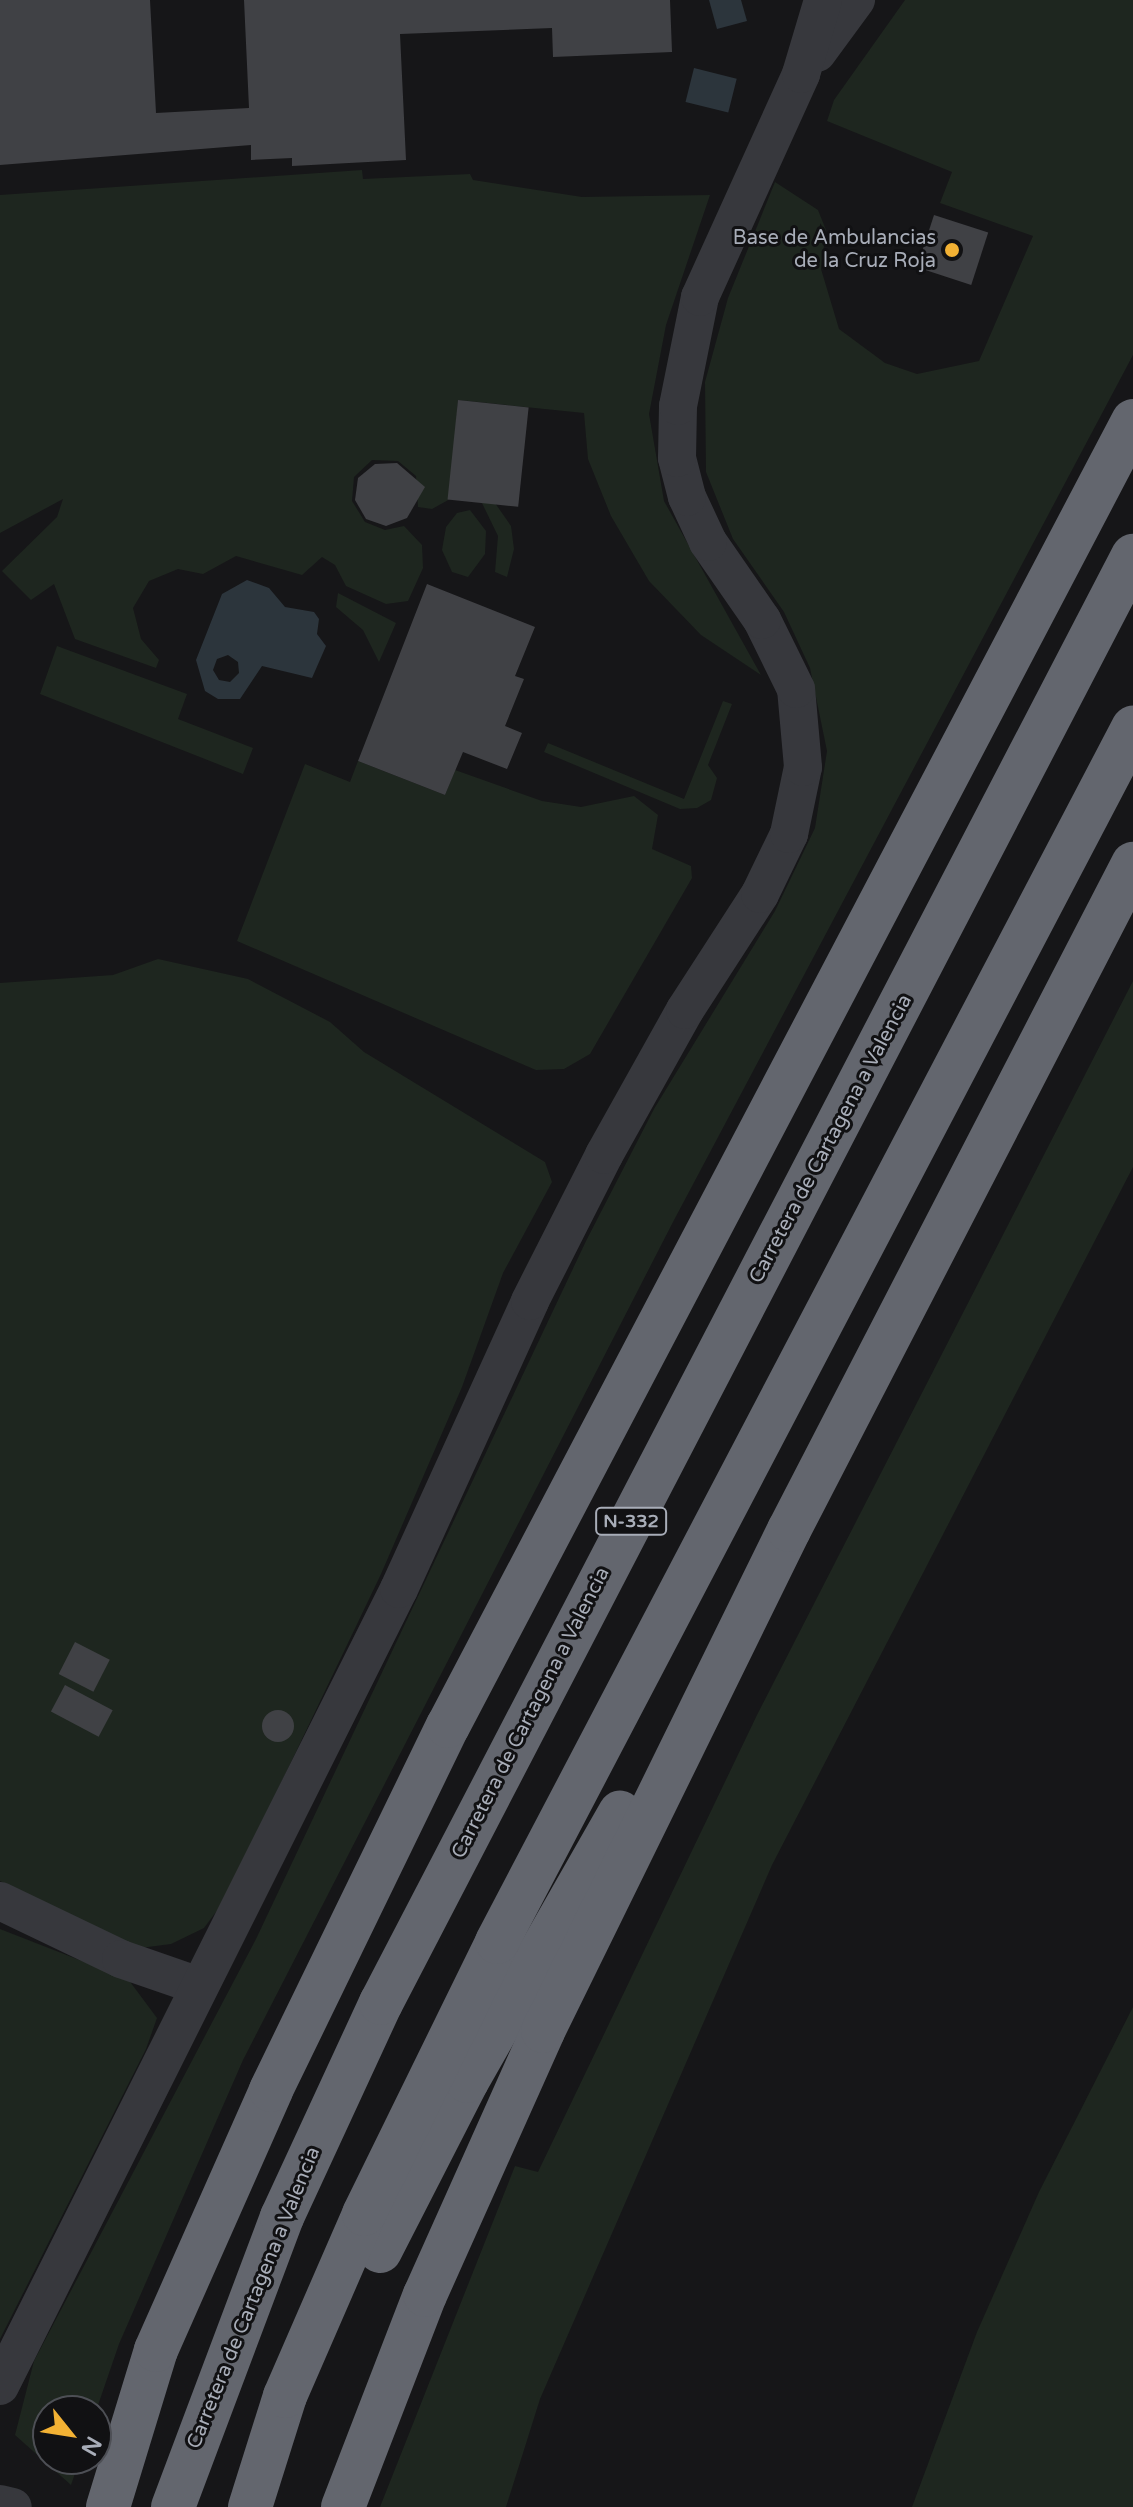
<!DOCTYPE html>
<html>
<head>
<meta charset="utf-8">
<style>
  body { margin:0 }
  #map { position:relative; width:1133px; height:2507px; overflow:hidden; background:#161618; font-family:"Varela Round",sans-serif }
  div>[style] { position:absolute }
  .green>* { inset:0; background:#1e261f }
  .water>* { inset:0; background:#2c353c; transform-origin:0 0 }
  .building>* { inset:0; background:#404145; transform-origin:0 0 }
  .round { border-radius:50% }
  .street>* { height:38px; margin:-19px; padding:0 19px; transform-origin:19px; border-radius:19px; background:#37383d }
  .highway>* { height:44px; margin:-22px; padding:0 22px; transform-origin:22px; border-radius:22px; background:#63666e }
  .dots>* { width:22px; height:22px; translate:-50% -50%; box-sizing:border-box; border:4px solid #111113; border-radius:50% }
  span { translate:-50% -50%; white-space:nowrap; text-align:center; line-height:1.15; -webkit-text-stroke:6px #111113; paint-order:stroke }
  .shield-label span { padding:2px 6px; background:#111113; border:2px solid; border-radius:6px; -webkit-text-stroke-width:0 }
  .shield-label { font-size:18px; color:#a8adb8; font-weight:700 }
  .poi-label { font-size:20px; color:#a8adb8 }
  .right { translate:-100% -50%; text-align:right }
  .street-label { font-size:20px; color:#a8adb8 }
  .north { position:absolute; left:32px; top:2395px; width:80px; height:80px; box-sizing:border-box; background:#111113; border:2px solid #4d4f55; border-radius:50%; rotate:120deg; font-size:22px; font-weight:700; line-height:32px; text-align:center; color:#a8adb8 }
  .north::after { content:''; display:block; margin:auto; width:28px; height:36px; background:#f2b134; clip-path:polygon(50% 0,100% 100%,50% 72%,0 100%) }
</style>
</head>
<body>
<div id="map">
  <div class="green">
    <i style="clip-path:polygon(905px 0,1133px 0,1133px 355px,673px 1222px,243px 2060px,119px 2344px,96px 2411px,48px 2411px,48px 2459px,80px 2459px,71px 2485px,15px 2435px,34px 2361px,256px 1939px,586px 1241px,654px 1109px,775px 911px,815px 828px,827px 751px,810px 668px,784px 612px,733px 539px,706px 472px,705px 382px,728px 298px,775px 182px,818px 210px,826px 230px,821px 269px,839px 329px,885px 363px,917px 374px,979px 361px,1033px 236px,940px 203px,952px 172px,827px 121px,834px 100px)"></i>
    <i style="clip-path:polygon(362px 170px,363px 179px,470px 174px,473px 180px,582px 197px,710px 195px,666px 325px,649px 414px,664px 501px,761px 675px,701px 635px,649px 581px,611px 516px,588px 459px,584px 413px,458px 400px,450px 499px,432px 509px,418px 507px,416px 476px,398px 461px,372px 460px,354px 477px,352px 501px,365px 522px,385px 530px,404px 526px,422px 545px,423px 568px,408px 601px,386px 604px,346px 586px,335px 565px,322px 557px,302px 575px,236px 556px,203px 574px,178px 569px,149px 581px,133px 608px,141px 639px,159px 660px,156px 668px,75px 639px,54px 584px,31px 600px,2px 571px,57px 517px,63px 499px,0 533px,0 195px)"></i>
    <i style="clip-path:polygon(481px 501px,495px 503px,511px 526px,514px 549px,507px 577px,495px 572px,498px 536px)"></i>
    <i style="clip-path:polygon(470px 510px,486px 531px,485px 554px,468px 577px,452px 572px,442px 550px,446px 527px,457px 513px)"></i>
    <i style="clip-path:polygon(338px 593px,396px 623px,379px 662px,363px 630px,336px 607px)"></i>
    <i style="clip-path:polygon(57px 646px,187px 694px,178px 719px,253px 748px,243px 774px,40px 694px)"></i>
    <i style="clip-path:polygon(723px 701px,732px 704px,708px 765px,717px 778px,711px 800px,697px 808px,680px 809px,544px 752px,548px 743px,684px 799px)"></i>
    <i style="clip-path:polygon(358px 761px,445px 795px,455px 770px,542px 801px,581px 807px,634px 796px,658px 815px,652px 849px,691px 866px,692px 878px,590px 1054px,564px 1069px,536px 1070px,237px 941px,305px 764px,350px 782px)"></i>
    <i style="clip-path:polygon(158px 959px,248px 979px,330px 1022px,364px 1052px,545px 1162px,552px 1182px,503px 1273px,462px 1387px,381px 1574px,225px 1900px,204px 1928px,171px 1944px,140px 1948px,0 1881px,0 983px,113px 975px)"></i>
    <i style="clip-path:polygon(1133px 981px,1133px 1167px,772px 1865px,540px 2399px,506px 2507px,380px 2507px,515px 2166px,538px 2172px,757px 1715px)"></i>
    <i style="clip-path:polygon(0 1929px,128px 1979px,157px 2018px,146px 2049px,0 2339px)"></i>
    <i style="clip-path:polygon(1133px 2007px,1133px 2507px,912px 2507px,977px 2332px,1039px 2192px)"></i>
  </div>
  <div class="water">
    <i style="clip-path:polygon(709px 0,741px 0,747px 21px,717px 29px)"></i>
    <i style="left:694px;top:68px;width:44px;height:35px;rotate:14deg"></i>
    <i style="clip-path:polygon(evenodd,247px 580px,269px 588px,285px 607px,314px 612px,319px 619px,317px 634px,326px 646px,312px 678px,262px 666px,240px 699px,218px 699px,205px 691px,196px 660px,222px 594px,247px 580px,228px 655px,238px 662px,239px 673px,230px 682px,219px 680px,213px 670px,217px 659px,228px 655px)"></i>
  </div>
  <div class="building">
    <i style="clip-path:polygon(0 0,150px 0,156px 113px,249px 108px,244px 0,670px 0,672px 52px,553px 57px,552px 28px,400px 34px,406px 160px,292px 166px,292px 158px,251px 160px,251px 145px,0 165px)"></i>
    <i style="left:934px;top:215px;width:57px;height:55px;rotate:18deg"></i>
    <i style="left:458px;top:400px;width:71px;height:100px;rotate:6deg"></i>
    <i style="clip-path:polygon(397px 463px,425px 487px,407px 518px,386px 526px,366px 519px,355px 500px,358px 478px,375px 464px)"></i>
    <i style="clip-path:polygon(427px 584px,535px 627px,515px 676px,524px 679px,505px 726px,522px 733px,507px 769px,463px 752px,445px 795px,358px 761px)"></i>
    <i style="left:75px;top:1642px;width:39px;height:36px;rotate:27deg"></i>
    <i style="left:65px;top:1685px;width:54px;height:30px;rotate:28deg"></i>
    <i class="round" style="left:262px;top:1710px;width:32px;height:32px"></i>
  </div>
  <div class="street">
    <i style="left:817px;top:53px;width:66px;rotate:-53.7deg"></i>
    <i style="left:0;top:1901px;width:134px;rotate:25.6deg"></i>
    <i style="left:121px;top:1959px;width:83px;rotate:19.1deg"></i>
    <i style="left:0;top:2386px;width:891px;rotate:-63.41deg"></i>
    <i style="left:399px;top:1589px;width:316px;rotate:-65.5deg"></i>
    <i style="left:530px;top:1301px;width:164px;rotate:-63.1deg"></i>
    <i style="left:604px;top:1155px;width:166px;rotate:-60.8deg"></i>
    <i style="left:685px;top:1010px;width:138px;rotate:-57.1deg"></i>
    <i style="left:760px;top:894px;width:67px;rotate:-64.2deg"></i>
    <i style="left:789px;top:834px;width:68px;rotate:-78.2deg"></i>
    <i style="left:803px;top:767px;width:78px;rotate:-95.1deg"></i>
    <i style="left:796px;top:689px;width:77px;rotate:-116.2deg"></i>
    <i style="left:762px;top:620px;width:95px;rotate:-124.7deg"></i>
    <i style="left:708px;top:542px;width:50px;rotate:-115deg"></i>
    <i style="left:687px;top:497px;width:40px;rotate:-104.4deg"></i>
    <i style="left:677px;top:458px;width:52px;rotate:-88.9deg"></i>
    <i style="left:678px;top:406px;width:111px;rotate:-78.6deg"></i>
    <i style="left:700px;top:297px;width:245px;rotate:-65.6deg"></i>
    <i style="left:801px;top:74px;width:77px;rotate:-73.4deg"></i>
    <i style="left:0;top:2504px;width:13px;rotate:13deg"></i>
  </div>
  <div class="highway">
    <i style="left:380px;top:2251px;width:191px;rotate:-62.9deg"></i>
    <i style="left:467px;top:2081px;width:309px;rotate:-60.3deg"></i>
    <i style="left:108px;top:2507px;width:164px;rotate:-73deg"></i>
    <i style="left:156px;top:2350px;width:284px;rotate:-66.1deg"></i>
    <i style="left:271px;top:2090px;width:405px;rotate:-64.1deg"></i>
    <i style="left:448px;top:1726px;width:1474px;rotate:-62.3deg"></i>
    <i style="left:173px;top:2507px;width:310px;rotate:-69.4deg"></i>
    <i style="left:282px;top:2217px;width:236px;rotate:-65.2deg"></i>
    <i style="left:381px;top:2003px;width:1631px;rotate:-62.54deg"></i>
    <i style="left:250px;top:2507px;width:116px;rotate:-72.5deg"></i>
    <i style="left:285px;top:2396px;width:198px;rotate:-66.5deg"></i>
    <i style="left:364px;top:2214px;width:303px;rotate:-63.9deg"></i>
    <i style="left:497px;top:1942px;width:1371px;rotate:-62.35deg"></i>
    <i style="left:343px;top:2507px;width:227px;rotate:-68.9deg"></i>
    <i style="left:425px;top:2295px;width:289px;rotate:-65.9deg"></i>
    <i style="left:543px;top:2031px;width:558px;rotate:-63.85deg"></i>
    <i style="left:789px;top:1530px;width:750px;rotate:-62.68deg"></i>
  </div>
  <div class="dots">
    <i style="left:952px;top:250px;background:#f2b134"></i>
  </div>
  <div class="shield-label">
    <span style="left:631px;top:1521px">N-332</span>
  </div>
  <div class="poi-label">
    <span class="right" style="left:936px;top:250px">Base de Ambulancias<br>de la Cruz Roja</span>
  </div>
  <div class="street-label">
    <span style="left:831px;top:1139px;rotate:-62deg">Carretera de Cartagena a Valencia</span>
    <span style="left:531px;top:1713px;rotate:-63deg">Carretera de Cartagena a Valencia</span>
    <span style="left:254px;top:2298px;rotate:-68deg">Carretera de Cartagena a Valencia</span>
  </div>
  <div class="north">N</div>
</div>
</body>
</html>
